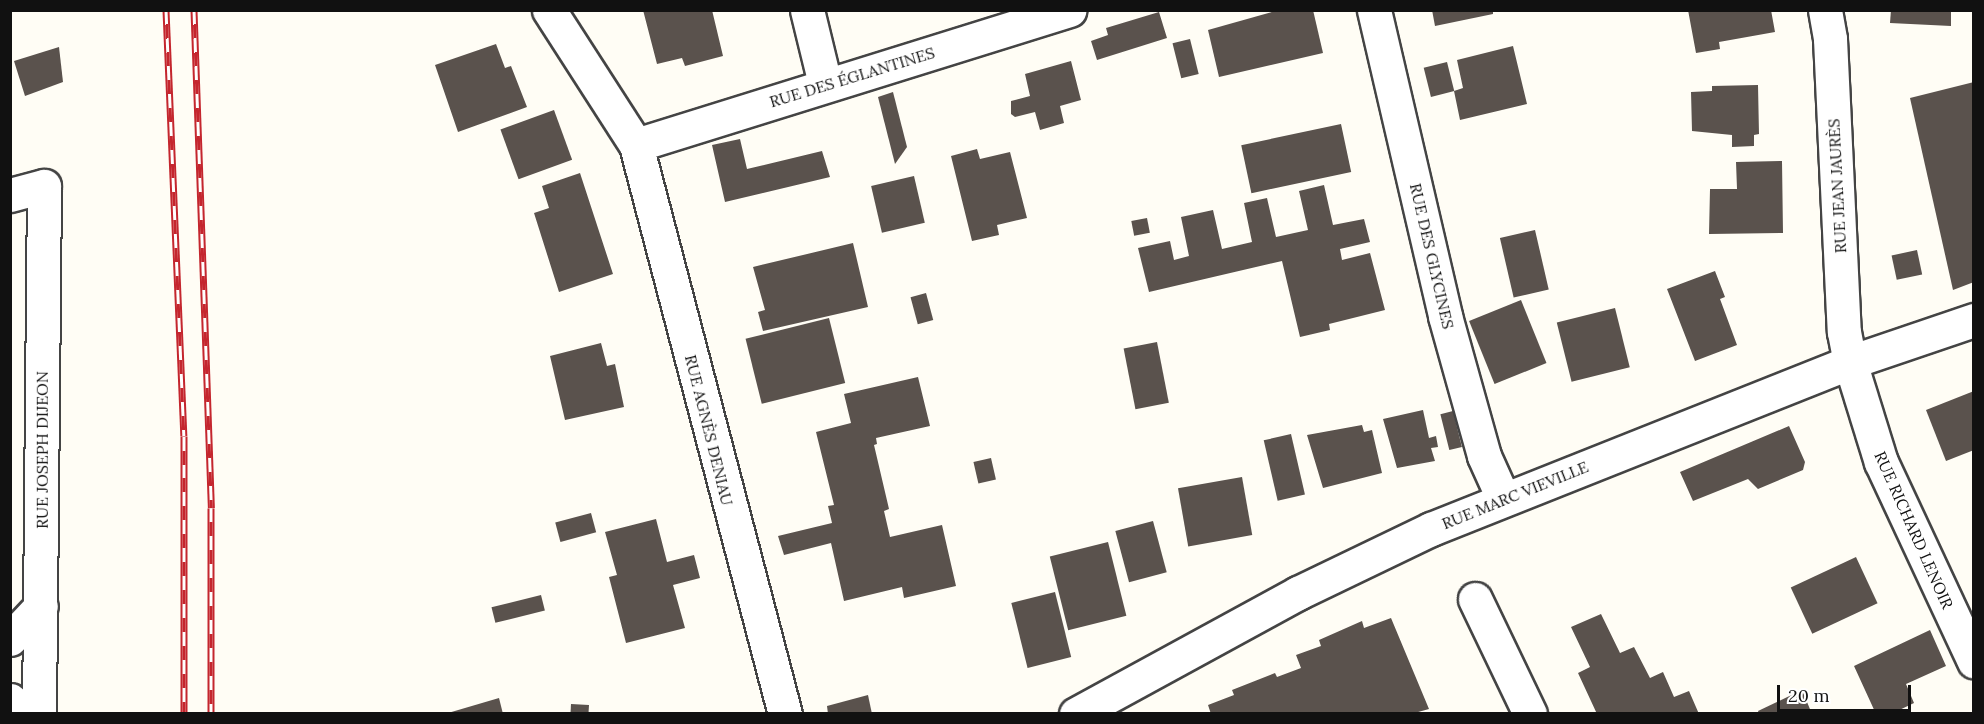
<!DOCTYPE html>
<html>
<head>
<meta charset="utf-8">
<style>
  body { margin:0 }
  #map { position:relative; width:1984px; height:724px; overflow:hidden; background:#fffdf5; font-family:Lora,serif }
  div>[style] { position:absolute }
  .building>* { inset:0; background:#5a524d; transform-origin:0 0 }
  .roads { filter:drop-shadow(2px 0 #444) drop-shadow(-2px 0 #444) drop-shadow(0 2px #444) drop-shadow(0 -2px #444) }
  .minor>* { height:33px; margin:-16.5px; padding:0 16.5px; transform-origin:16.5px; border-radius:16.5px; background:#fff }
  .rail>* { height:7px; margin-top:-3.5px; transform-origin:0; background:repeating-linear-gradient(90deg,#fff 0 14px,#c4262e 0 28px); box-sizing:border-box; border-block:2px solid #c4262e }
  span { translate:-50% -50%; white-space:nowrap; text-align:center; line-height:1.15; -webkit-text-stroke:6px #fff; paint-order:stroke }
  .street-label { font-size:16px; color:#111 }
  .frame { position:absolute; inset:0; border:12px solid #111; pointer-events:none }
  .scale { position:absolute; left:1777px; top:685px; width:134px; height:27px; box-sizing:border-box; border:3px solid #111; border-top:0; padding-left:8px; font-size:18px; line-height:21px; white-space:nowrap; color:#111; -webkit-text-stroke:4px #fff; paint-order:stroke }
</style>
</head>
<body>
<div id="map">
  <div class="building">
    <i style="clip-path:polygon(643px 10px,712px 10px,723px 56px,685px 66px,682px 58px,657px 64px)"></i>
    <i style="clip-path:polygon(1279px 10px,1313px 10px,1323px 53px,1219px 77px,1208px 30px)"></i>
    <i style="clip-path:polygon(1432px 10px,1493px 10px,1493px 14px,1435px 26px)"></i>
    <i style="clip-path:polygon(1688px 10px,1771px 10px,1775px 32px,1719px 42px,1720px 49px,1696px 53px)"></i>
    <i style="clip-path:polygon(1891px 10px,1951px 10px,1951px 26px,1890px 23px)"></i>
    <i style="clip-path:polygon(1159px 12px,1167px 38px,1097px 60px,1091px 41px,1108px 35px,1106px 28px)"></i>
    <i style="left:1190px;top:39px;width:36px;height:18px;rotate:76deg"></i>
    <i style="clip-path:polygon(496px 44px,505px 68px,511px 66px,527px 107px,458px 132px,435px 65px)"></i>
    <i style="clip-path:polygon(1513px 46px,1527px 104px,1460px 120px,1454px 91px,1463px 88px,1457px 60px)"></i>
    <i style="clip-path:polygon(59px 47px,63px 82px,25px 96px,14px 61px)"></i>
    <i style="clip-path:polygon(1071px 61px,1081px 100px,1060px 106px,1064px 123px,1040px 130px,1035px 112px,1015px 117px,1011px 114px,1011px 101px,1030px 96px,1025px 74px)"></i>
    <i style="left:1447px;top:62px;width:30px;height:24px;rotate:76deg"></i>
    <i style="clip-path:polygon(1974px 82px,1974px 282px,1953px 290px,1910px 98px)"></i>
    <i style="clip-path:polygon(1758px 85px,1759px 134px,1754px 135px,1754px 146px,1732px 147px,1732px 135px,1692px 131px,1691px 92px,1712px 91px,1712px 86px)"></i>
    <i style="clip-path:polygon(893px 92px,907px 147px,895px 164px,878px 97px)"></i>
    <i style="left:554px;top:110px;width:53px;height:57px;rotate:70deg"></i>
    <i style="left:1341px;top:124px;width:49px;height:102px;rotate:78deg"></i>
    <i style="clip-path:polygon(740px 139px,747px 169px,822px 151px,830px 177px,725px 202px,712px 145px)"></i>
    <i style="clip-path:polygon(977px 149px,980px 159px,1010px 152px,1027px 218px,997px 225px,999px 235px,972px 241px,951px 156px)"></i>
    <i style="clip-path:polygon(1782px 161px,1783px 233px,1709px 234px,1710px 189px,1737px 189px,1736px 162px)"></i>
    <i style="clip-path:polygon(580px 173px,613px 274px,559px 292px,534px 213px,549px 208px,542px 186px)"></i>
    <i style="left:914px;top:176px;width:48px;height:44px;rotate:77deg"></i>
    <i style="clip-path:polygon(1324px 185px,1333px 225px,1364px 219px,1370px 242px,1340px 249px,1342px 260px,1370px 253px,1385px 310px,1329px 324px,1330px 330px,1300px 337px,1282px 261px,1149px 292px,1138px 248px,1170px 241px,1174px 260px,1189px 256px,1181px 217px,1213px 210px,1222px 249px,1252px 242px,1244px 203px,1267px 198px,1276px 237px,1308px 230px,1299px 191px)"></i>
    <i style="left:1147px;top:218px;width:15px;height:16px;rotate:79deg"></i>
    <i style="left:1535px;top:230px;width:61px;height:36px;rotate:77deg"></i>
    <i style="clip-path:polygon(853px 243px,868px 307px,763px 331px,758px 312px,765px 310px,753px 267px)"></i>
    <i style="left:1917px;top:250px;width:25px;height:26px;rotate:78deg"></i>
    <i style="clip-path:polygon(1715px 271px,1725px 297px,1720px 299px,1737px 345px,1695px 361px,1667px 289px)"></i>
    <i style="left:926px;top:293px;width:28px;height:16px;rotate:75deg"></i>
    <i style="left:1521px;top:300px;width:68px;height:56px;rotate:68deg"></i>
    <i style="left:1615px;top:308px;width:61px;height:60px;rotate:76deg"></i>
    <i style="left:829px;top:318px;width:67px;height:86px;rotate:76deg"></i>
    <i style="left:1157px;top:342px;width:62px;height:34px;rotate:79deg"></i>
    <i style="clip-path:polygon(601px 343px,607px 366px,615px 364px,624px 407px,565px 420px,550px 356px)"></i>
    <i style="clip-path:polygon(918px 377px,930px 426px,876px 438px,877px 444px,874px 445px,889px 509px,884px 511px,890px 537px,942px 525px,956px 586px,904px 598px,902px 587px,844px 601px,831px 543px,784px 555px,778px 536px,832px 523px,828px 506px,834px 505px,816px 432px,851px 423px,844px 394px)"></i>
    <i style="clip-path:polygon(1974px 391px,1974px 450px,1946px 461px,1926px 410px)"></i>
    <i style="clip-path:polygon(1423px 410px,1429px 438px,1436px 436px,1438px 447px,1431px 448px,1435px 461px,1397px 468px,1383px 419px)"></i>
    <i style="left:1453px;top:411px;width:37px;height:13px;rotate:76deg"></i>
    <i style="clip-path:polygon(1362px 425px,1364px 432px,1372px 430px,1382px 473px,1323px 488px,1307px 435px)"></i>
    <i style="clip-path:polygon(1789px 426px,1805px 462px,1803px 470px,1758px 489px,1748px 479px,1693px 501px,1680px 472px)"></i>
    <i style="left:1291px;top:434px;width:62px;height:28px;rotate:77deg"></i>
    <i style="left:991px;top:458px;width:22px;height:18px;rotate:77deg"></i>
    <i style="left:1242px;top:477px;width:59px;height:65px;rotate:80deg"></i>
    <i style="left:591px;top:513px;width:20px;height:37px;rotate:75deg"></i>
    <i style="clip-path:polygon(656px 519px,667px 562px,694px 555px,700px 578px,673px 585px,685px 628px,626px 643px,609px 577px,617px 575px,605px 532px)"></i>
    <i style="left:1153px;top:521px;width:53px;height:39px;rotate:75deg"></i>
    <i style="left:1108px;top:542px;width:76px;height:60px;rotate:76deg"></i>
    <i style="left:1856px;top:557px;width:51px;height:72px;rotate:65deg"></i>
    <i style="left:1055px;top:592px;width:67px;height:45px;rotate:76deg"></i>
    <i style="left:541px;top:595px;width:16px;height:51px;rotate:76deg"></i>
    <i style="clip-path:polygon(1601px 614px,1620px 653px,1634px 647px,1650px 678px,1663px 672px,1674px 697px,1689px 691px,1699px 714px,1597px 714px,1578px 673px,1590px 667px,1571px 627px)"></i>
    <i style="clip-path:polygon(1391px 618px,1429px 709px,1411px 714px,1211px 714px,1208px 705px,1234px 695px,1232px 690px,1275px 673px,1277px 677px,1301px 668px,1296px 655px,1321px 646px,1319px 640px,1362px 621px,1364px 628px)"></i>
    <i style="clip-path:polygon(1930px 630px,1946px 666px,1906px 684px,1914px 703px,1891px 714px,1876px 714px,1854px 666px)"></i>
    <i style="clip-path:polygon(1802px 690px,1812px 714px,1759px 714px,1758px 711px)"></i>
    <i style="clip-path:polygon(868px 695px,872px 714px,828px 714px,827px 706px)"></i>
    <i style="clip-path:polygon(499px 698px,503px 714px,448px 714px,448px 713px)"></i>
    <i style="left:571px;top:704px;width:18px;height:10px;rotate:3deg"></i>
  </div>
  <div class="roads">
    <div class="minor">
      <i style="left:549px;top:10px;width:161px;rotate:57.2deg"></i>
      <i style="left:636px;top:145px;width:588px;rotate:75.33deg"></i>
      <i style="left:807px;top:10px;width:76px;rotate:76.3deg"></i>
      <i style="left:1374px;top:10px;width:314px;rotate:76.9deg"></i>
      <i style="left:1445px;top:316px;width:145px;rotate:74.4deg"></i>
      <i style="left:1484px;top:456px;width:46px;rotate:65.7deg"></i>
      <i style="left:1825px;top:10px;width:29px;rotate:80deg"></i>
      <i style="left:1830px;top:39px;width:293px;rotate:87.3deg"></i>
      <i style="left:1844px;top:332px;width:31px;rotate:79deg"></i>
      <i style="left:1850px;top:362px;width:105px;rotate:72.8deg"></i>
      <i style="left:1881px;top:462px;width:220px;rotate:65deg"></i>
      <i style="left:636px;top:145px;width:454px;rotate:-17.3deg"></i>
      <i style="left:10px;top:195px;width:35px;rotate:-15deg"></i>
      <i style="left:44px;top:186px;width:528px;rotate:90.54deg"></i>
      <i style="left:1475px;top:599px;width:127px;rotate:64.4deg"></i>
      <i style="left:10px;top:639px;width:45px;rotate:-46.8deg"></i>
      <i style="left:10px;top:700px;width:21px;rotate:41deg"></i>
      <i style="left:1076px;top:714px;width:253px;rotate:-28.6deg"></i>
      <i style="left:1298px;top:593px;width:148px;rotate:-25.7deg"></i>
      <i style="left:1431px;top:529px;width:451px;rotate:-21.7deg"></i>
      <i style="left:1850px;top:362px;width:131px;rotate:-18.7deg"></i>
    </div>
  </div>
  <div class="rail">
    <i style="left:166px;top:10px;width:426px;rotate:87.6deg"></i>
    <i style="left:184px;top:436px;width:278px;rotate:90deg"></i>
    <i style="left:194px;top:10px;width:498px;rotate:88deg"></i>
    <i style="left:211px;top:508px;width:206px;rotate:90deg"></i>
  </div>
  <div class="street-label">
    <span style="left:852px;top:77px;rotate:-17deg">RUE DES ÉGLANTINES</span>
    <span style="left:1837px;top:186px;rotate:-93deg">RUE JEAN JAURÈS</span>
    <span style="left:1432px;top:256px;rotate:77deg">RUE DES GLYCINES</span>
    <span style="left:709px;top:430px;rotate:76deg">RUE AGNÈS DENIAU</span>
    <span style="left:42px;top:450px;rotate:-90deg">RUE JOSEPH DIJEON</span>
    <span style="left:1515px;top:495px;rotate:-22deg">RUE MARC VIEVILLE</span>
    <span style="left:1914px;top:530px;rotate:66deg">RUE RICHARD LENOIR</span>
  </div>
  <div class="frame"></div>
  <div class="scale">20 m</div>
</div>
</body>
</html>
